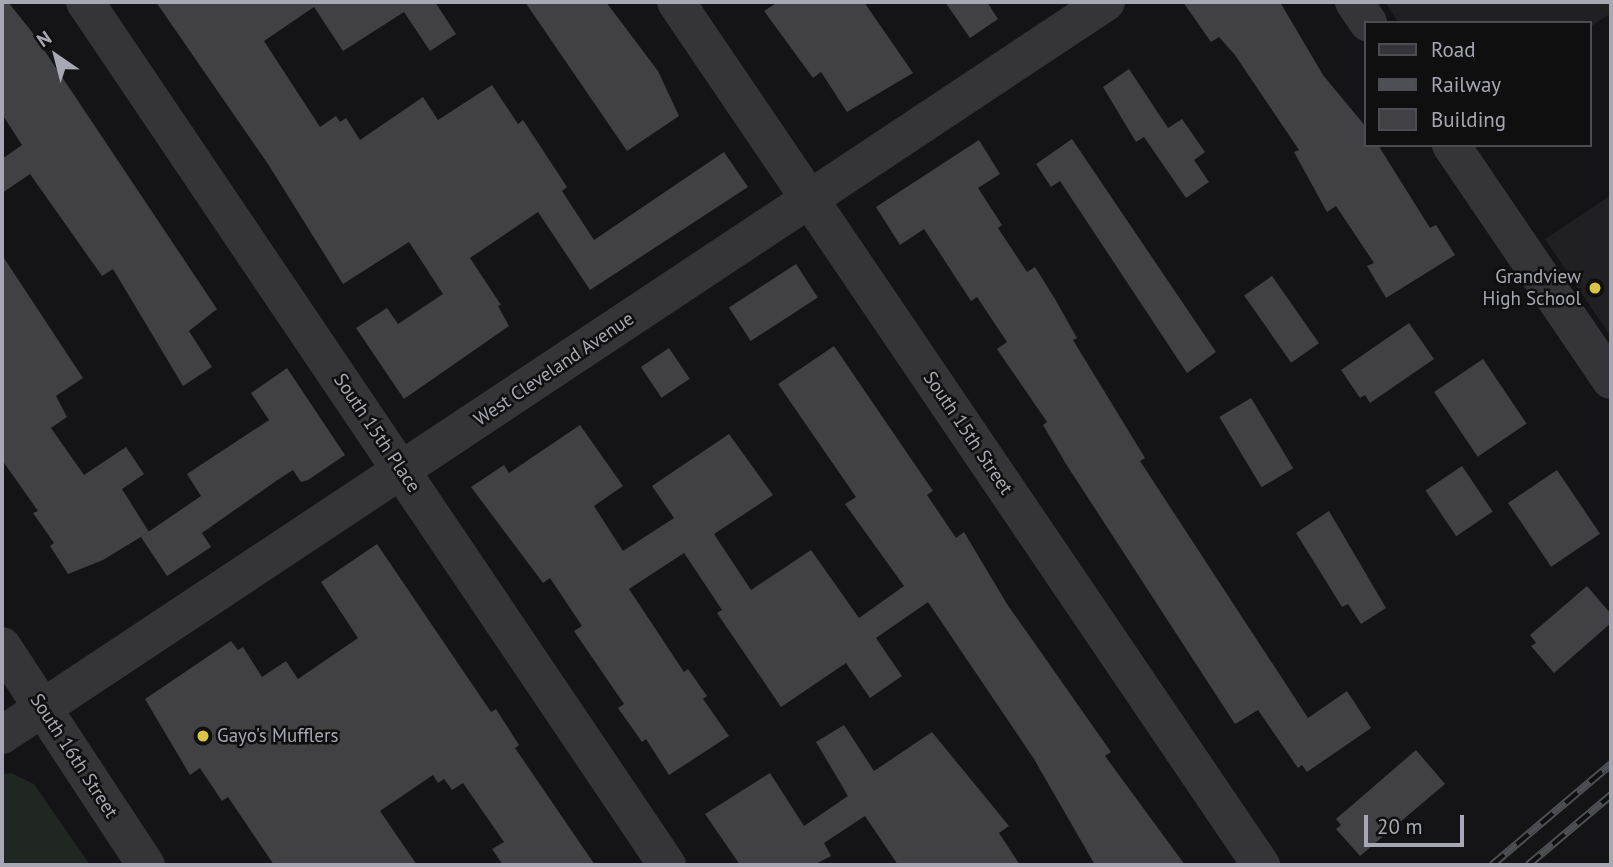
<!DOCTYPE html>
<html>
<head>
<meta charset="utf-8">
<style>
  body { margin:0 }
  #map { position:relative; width:1613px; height:867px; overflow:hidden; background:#141315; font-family:"PT Sans",sans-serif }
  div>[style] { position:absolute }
  .built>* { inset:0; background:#202022 }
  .green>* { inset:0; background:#202722 }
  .building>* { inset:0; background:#414145; transform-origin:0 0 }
  .minor>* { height:38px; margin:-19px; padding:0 19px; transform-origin:19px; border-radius:19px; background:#353539 }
  .tertiary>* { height:38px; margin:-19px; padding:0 19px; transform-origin:19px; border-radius:19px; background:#353539 }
  .rail>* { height:8px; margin-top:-4px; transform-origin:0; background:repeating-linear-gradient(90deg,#0f0f10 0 16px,#4e4f54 0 32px); box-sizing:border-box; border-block:2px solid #4e4f54 }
  .dots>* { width:19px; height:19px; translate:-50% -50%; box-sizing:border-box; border:4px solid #0f0f10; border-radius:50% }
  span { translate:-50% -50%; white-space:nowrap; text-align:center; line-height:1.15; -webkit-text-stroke:5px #0f0f10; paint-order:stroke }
  .poi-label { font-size:19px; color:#a7a8b4 }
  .right { translate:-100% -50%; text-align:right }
  .left { translate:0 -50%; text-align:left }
  .street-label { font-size:19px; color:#a7a8b4 }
  .frame { position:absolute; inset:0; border:4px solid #a7a8b4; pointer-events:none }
  .legend { position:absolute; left:1364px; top:21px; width:228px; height:126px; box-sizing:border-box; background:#0f0f10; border:2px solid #4c4c52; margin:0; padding:9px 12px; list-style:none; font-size:21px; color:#a7a8b4 }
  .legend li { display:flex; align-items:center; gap:14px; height:35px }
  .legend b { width:35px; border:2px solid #4c4c52 }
  .north { position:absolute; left:21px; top:21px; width:70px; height:70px; -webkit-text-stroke:5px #0f0f10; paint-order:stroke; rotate:325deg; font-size:19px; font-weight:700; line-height:28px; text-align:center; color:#a7a8b4 }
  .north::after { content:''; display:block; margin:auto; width:24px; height:32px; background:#a7a8b4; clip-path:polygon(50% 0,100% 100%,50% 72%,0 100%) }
  .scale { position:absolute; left:1364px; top:815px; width:100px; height:32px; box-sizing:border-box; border:4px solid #a7a8b4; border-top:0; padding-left:9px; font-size:21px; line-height:24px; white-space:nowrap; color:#a7a8b4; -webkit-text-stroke:5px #0f0f10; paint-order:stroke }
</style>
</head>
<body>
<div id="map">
  <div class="built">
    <i style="clip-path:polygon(1385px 2px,1611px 2px,1611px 13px,1590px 27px,1590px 23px,1399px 23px)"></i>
    <i style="clip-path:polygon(1611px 195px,1611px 337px,1545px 239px)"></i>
  </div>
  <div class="green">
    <i style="clip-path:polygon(11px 773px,34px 784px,90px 865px,2px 865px,2px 774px)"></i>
  </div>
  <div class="building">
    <i style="clip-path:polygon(2px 2px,8px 2px,32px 32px,217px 309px,189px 331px,212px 367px,183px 386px,113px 269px,102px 276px,30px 174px,2px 193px,2px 159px,22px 145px,2px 114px)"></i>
    <i style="clip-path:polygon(156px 2px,435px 2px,456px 34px,430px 51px,404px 12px,343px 51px,314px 7px,264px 41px,320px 127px,336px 116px,340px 122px,346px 118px,360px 140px,423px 97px,438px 120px,492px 85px,518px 124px,523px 120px,567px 187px,562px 191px,594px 240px,724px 152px,748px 187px,590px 290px,538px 212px,470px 258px,501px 305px,498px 306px,509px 326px,404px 399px,356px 328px,387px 308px,398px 324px,443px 294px,409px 242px,343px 284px,268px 164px)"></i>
    <i style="clip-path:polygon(525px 2px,606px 2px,658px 71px,679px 116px,627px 151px)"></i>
    <i style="clip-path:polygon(778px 2px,864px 2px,913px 73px,847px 112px,821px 72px,813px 78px,764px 11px)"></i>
    <i style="clip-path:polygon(945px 2px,987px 2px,998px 19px,970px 38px)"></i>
    <i style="clip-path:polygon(1183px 2px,1280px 2px,1323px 75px,1366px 127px,1366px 145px,1378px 145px,1430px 228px,1436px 225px,1455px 255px,1386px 298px,1367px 266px,1374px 263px,1336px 206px,1327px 212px,1294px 152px,1299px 150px,1235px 55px,1219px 37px,1211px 42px)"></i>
    <i style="clip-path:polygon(1129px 69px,1168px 128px,1182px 119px,1205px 152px,1194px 160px,1209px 182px,1186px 198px,1144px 137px,1136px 142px,1103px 87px)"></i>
    <i style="clip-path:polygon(1072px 139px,1216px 352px,1187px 373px,1060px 181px,1051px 187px,1036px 164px)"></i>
    <i style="clip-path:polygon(979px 140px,1000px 174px,978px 188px,1002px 225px,998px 228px,1027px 272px,1035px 267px,1055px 299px,1077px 338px,1073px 340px,1145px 458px,1140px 461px,1308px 718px,1347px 691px,1371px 728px,1307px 772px,1302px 765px,1298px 768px,1258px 710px,1235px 724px,1066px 464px,1043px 425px,1047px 422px,997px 349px,1007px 342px,977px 297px,971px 301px,924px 229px,900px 245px,876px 207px)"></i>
    <i style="clip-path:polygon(2px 255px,83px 378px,56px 396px,67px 417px,51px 428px,84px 475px,126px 447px,144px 474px,122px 489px,149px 532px,103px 560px,68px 574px,50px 546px,54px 543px,33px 513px,38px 511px,2px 460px)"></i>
    <i style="left:796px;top:264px;width:40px;height:80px;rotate:57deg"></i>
    <i style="left:1272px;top:276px;width:82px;height:34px;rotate:55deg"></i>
    <i style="clip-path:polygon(1409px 323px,1434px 359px,1370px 403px,1365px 395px,1360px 398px,1341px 370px)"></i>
    <i style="clip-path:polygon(834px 346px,933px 491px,927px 495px,956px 538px,964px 532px,1007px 604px,1111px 752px,1105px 756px,1185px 865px,1095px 865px,1034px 759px,928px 602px,876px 638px,902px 676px,870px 698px,846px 663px,781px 707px,717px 613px,722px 610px,684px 553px,629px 589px,684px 672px,688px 669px,707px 696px,703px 699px,729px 736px,669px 775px,646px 739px,642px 742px,618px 708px,624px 704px,574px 631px,582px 626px,550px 578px,543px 583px,471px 487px,504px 465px,509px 473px,580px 425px,623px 486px,594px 506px,623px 551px,674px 518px,652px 486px,729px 434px,773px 495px,714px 534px,751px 590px,811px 550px,859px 618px,904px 586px,845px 504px,856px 497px,778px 384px)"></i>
    <i style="left:669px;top:348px;width:37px;height:34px;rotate:56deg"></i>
    <i style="left:1483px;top:359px;width:78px;height:59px;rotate:56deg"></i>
    <i style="clip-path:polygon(287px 368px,345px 455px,308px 480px,301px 482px,293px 470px,276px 481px,202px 533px,211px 547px,167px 576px,141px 537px,201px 496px,187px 474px,269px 420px,251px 393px)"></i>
    <i style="left:1251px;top:398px;width:82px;height:37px;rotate:59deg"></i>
    <i style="left:1462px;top:466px;width:55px;height:44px;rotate:56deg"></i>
    <i style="left:1557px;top:470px;width:77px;height:59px;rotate:56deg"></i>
    <i style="clip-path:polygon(1329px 511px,1386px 608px,1361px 624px,1348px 604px,1342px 607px,1296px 533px)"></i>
    <i style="clip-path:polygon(377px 544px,491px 712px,496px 709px,519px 745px,515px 748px,595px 865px,503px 865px,492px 849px,504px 842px,463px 783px,452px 790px,444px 779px,438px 783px,433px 775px,380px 811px,417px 865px,274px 865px,228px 797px,222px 801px,200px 768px,190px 775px,145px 699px,231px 641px,238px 650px,243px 647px,262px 677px,286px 661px,298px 679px,358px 638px,321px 582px)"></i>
    <i style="clip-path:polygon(1587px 586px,1611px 614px,1611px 623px,1554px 673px,1531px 646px,1536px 643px,1530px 635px)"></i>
    <i style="clip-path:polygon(844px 725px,874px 771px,932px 732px,1009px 826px,999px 833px,1020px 865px,898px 865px,865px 816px,824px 843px,831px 856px,814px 865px,740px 865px,705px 814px,770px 773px,804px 826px,848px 796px,816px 742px)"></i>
    <i style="clip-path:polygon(1416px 750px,1445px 784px,1360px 856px,1336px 829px,1341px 825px,1336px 819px)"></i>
  </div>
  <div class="minor">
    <i style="left:85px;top:2px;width:1041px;rotate:56deg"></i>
    <i style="left:676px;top:2px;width:1043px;rotate:55.87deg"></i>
    <i style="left:1354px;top:2px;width:25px;rotate:56deg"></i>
    <i style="left:1451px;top:145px;width:284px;rotate:55.8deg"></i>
  </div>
  <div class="tertiary">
    <i style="left:2px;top:646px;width:262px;rotate:56.7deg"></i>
    <i style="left:2px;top:735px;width:1325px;rotate:-33.58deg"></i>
  </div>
  <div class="rail">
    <i style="left:1492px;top:865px;width:156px;rotate:-40.3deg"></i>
    <i style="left:1528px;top:865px;width:109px;rotate:-40.1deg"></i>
  </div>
  <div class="dots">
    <i style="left:1595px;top:288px;background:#dcc544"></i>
    <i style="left:203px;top:736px;background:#dcc544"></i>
  </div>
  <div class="poi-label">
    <span class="right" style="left:1581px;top:288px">Grandview<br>High School</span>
    <span class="left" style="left:217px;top:736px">Gayo's Mufflers</span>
  </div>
  <div class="street-label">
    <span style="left:554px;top:369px;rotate:-34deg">West Cleveland Avenue</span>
    <span style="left:377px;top:433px;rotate:56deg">South 15th Place</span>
    <span style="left:968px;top:433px;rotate:56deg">South 15th Street</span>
    <span style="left:74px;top:756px;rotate:57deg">South 16th Street</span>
  </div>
  <div class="frame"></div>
  <ul class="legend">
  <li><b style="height:9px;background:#353539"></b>Road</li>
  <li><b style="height:9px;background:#4e4f54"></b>Railway</li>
  <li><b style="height:19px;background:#414145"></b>Building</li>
  </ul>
  <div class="north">N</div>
  <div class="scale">20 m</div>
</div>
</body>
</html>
